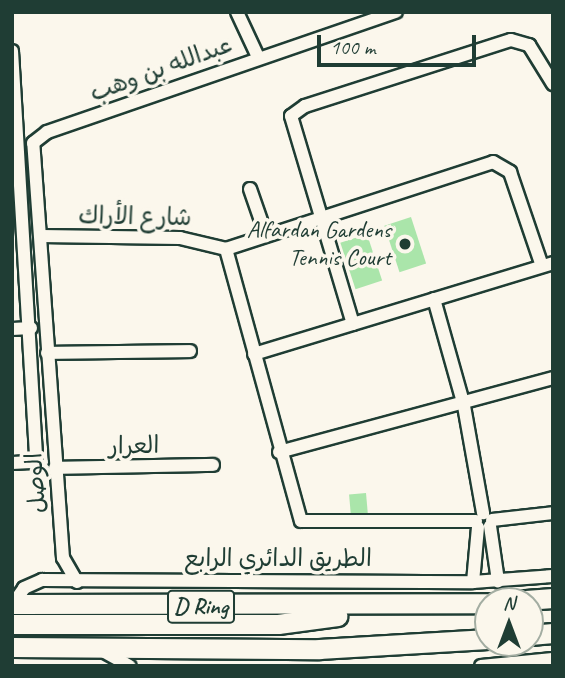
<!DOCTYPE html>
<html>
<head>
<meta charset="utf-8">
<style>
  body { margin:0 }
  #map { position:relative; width:565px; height:678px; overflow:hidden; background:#fbf7ec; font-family:Caveat,"Playpen Sans Arabic",sans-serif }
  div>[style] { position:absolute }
  .green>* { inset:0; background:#aae5aa; transform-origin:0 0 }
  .roads { filter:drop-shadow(2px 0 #1f3d34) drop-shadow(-2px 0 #1f3d34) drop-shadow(0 2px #1f3d34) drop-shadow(0 -2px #1f3d34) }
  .minor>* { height:12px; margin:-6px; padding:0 6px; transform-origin:6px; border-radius:6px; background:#fbf7ec }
  .primary>* { height:19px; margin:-9.5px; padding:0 9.5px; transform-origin:9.5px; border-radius:9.5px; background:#fbf7ec }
  .dots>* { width:19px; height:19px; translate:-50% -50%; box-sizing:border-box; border:4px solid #fbf7ec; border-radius:50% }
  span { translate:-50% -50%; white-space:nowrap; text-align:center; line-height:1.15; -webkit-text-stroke:7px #fbf7ec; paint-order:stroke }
  .shield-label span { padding:2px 5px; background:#fbf7ec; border:2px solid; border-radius:5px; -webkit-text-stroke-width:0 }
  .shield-label { font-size:23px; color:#1f3d34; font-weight:700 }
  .street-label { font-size:24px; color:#1f3d34 }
  .poi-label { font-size:24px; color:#1f3d34 }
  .right { translate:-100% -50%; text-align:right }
  .frame { position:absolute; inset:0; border:14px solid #1f3d34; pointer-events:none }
  .north { position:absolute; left:474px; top:587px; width:70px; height:70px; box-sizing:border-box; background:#fbf7ec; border:2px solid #a3ada2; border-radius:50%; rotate:0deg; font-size:19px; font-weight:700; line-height:28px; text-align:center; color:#1f3d34 }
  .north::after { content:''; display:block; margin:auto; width:24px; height:32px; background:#1f3d34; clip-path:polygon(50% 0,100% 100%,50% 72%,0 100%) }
  .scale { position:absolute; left:317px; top:35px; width:159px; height:32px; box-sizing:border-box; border:4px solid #1f3d34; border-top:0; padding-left:9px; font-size:21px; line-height:24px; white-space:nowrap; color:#1f3d34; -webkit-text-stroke:5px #fbf7ec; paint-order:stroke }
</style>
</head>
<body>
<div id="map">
  <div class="green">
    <i style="left:411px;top:217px;width:49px;height:28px;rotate:72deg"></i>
    <i style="left:367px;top:234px;width:49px;height:28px;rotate:72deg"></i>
    <i style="left:366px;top:493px;width:24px;height:17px;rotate:85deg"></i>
  </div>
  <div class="roads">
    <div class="minor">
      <i style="left:237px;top:12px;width:50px;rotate:65deg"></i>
      <i style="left:12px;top:51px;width:405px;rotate:86.6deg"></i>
      <i style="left:36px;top:455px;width:9px;rotate:126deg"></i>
      <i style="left:31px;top:462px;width:19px;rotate:177deg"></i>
      <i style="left:250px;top:189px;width:46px;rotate:70.8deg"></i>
      <i style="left:41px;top:236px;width:139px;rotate:0.8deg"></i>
      <i style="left:180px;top:238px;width:47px;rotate:13.4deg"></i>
      <i style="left:226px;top:249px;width:282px;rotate:74.6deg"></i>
      <i style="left:301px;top:521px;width:175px"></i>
      <i style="left:226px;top:249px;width:281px;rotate:-18deg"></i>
      <i style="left:493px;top:162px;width:20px;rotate:30deg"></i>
      <i style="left:510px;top:172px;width:99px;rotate:71.2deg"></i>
      <i style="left:434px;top:299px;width:111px;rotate:74.3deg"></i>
      <i style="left:464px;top:406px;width:109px;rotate:79.9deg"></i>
      <i style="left:353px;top:324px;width:217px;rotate:-106.6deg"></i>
      <i style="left:291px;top:116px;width:17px;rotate:-36deg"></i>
      <i style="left:305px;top:106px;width:216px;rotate:-17.8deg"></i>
      <i style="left:511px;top:40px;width:19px;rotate:16deg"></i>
      <i style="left:529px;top:45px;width:46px;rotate:58.4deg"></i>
      <i style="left:12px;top:329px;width:19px;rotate:-3deg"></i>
      <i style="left:47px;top:353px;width:143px;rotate:-0.8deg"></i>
      <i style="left:254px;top:354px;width:313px;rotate:-16.9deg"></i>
      <i style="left:279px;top:452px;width:284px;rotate:-15.1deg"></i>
      <i style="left:55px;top:468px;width:158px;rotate:-1.1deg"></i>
      <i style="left:492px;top:520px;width:61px;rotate:-6.5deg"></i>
      <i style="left:490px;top:526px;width:56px;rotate:81.7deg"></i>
      <i style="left:77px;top:582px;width:28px;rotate:-120deg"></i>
      <i style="left:63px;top:558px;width:416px;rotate:-94.1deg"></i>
      <i style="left:33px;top:143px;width:18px;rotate:-38deg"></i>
      <i style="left:47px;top:132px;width:369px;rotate:-19deg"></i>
      <i style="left:473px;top:582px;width:55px;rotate:-84.8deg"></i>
      <i style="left:13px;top:604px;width:19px;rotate:-55deg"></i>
      <i style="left:24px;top:588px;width:20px;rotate:-24deg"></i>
      <i style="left:42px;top:580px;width:431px;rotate:0.3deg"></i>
      <i style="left:473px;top:582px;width:80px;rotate:-4.3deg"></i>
      <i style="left:99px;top:649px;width:35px;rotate:29deg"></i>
      <i style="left:481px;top:666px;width:72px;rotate:-5.6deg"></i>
    </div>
    <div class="primary">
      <i style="left:511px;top:601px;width:42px;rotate:-4.1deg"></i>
      <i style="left:12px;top:604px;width:476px;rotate:-0.1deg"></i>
      <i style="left:12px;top:624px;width:266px"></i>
      <i style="left:278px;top:624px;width:60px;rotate:-7.7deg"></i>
      <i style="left:530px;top:635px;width:23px;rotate:-5deg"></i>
      <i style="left:12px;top:647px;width:307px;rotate:0.4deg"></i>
      <i style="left:319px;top:649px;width:169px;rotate:-3.4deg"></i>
    </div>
  </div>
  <div class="dots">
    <i style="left:405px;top:244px;background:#1f3d34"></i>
  </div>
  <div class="shield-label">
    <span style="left:201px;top:607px">D Ring</span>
  </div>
  <div class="street-label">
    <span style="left:161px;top:69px;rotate:-20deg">عبدالله بن وهب</span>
    <span style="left:135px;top:217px;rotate:1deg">شارع الأراك</span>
    <span style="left:134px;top:446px;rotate:-1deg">العرار</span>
    <span style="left:36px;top:483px;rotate:-94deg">الوصل</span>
    <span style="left:278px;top:559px">الطريق الدائري الرابع</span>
  </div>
  <div class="poi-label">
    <span class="right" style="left:391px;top:244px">Alfardan Gardens<br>Tennis Court</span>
  </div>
  <div class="frame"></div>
  <div class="north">N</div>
  <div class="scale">100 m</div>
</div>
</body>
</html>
